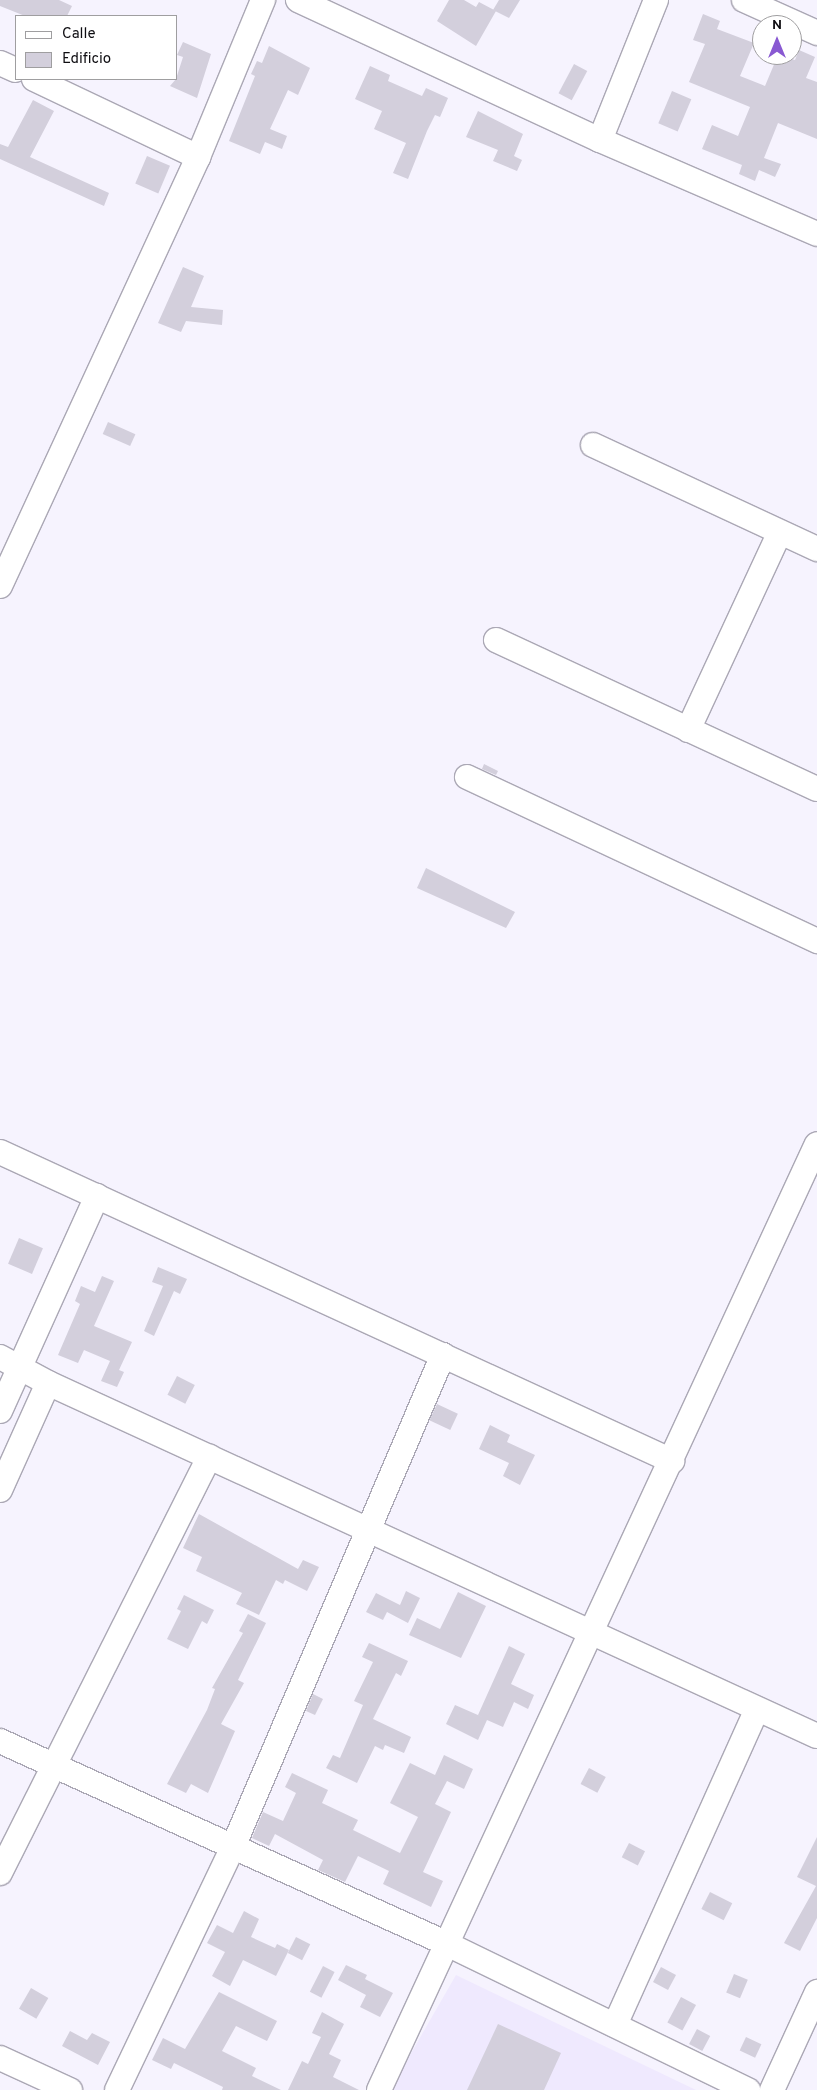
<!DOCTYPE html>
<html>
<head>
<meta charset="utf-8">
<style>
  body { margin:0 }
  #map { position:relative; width:817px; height:2090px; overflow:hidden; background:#f6f3fe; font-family:Overpass,sans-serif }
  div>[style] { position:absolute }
  .built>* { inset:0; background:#efe9fe }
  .building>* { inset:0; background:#d3cfdc; transform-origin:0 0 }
  .roads { filter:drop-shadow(1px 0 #aba8b5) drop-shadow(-1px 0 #aba8b5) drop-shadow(0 1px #aba8b5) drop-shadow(0 -1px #aba8b5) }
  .minor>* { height:24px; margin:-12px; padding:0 12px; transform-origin:12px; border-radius:12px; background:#fff }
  span { translate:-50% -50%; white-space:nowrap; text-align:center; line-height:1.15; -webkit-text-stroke:4px #fff; paint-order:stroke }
  .legend { position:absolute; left:15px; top:15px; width:162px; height:65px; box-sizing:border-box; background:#fff; border:1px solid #9f9ea0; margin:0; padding:6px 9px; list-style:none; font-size:15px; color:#0e0d11 }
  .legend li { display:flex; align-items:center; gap:10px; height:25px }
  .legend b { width:25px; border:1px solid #9f9ea0 }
  .north { position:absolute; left:752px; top:15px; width:50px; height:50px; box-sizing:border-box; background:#fff; border:1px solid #9f9ea0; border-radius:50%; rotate:0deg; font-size:14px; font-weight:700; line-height:20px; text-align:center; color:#0e0d11 }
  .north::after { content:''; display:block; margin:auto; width:18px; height:22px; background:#8959d2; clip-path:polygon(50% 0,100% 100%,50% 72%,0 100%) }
</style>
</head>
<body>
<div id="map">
  <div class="built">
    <i style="clip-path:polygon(456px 1975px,696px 2090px,390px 2090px)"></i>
  </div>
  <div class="building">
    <i style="clip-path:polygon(0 0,59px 0,72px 6px,67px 16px,25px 16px,0 6px)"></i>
    <i style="clip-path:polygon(449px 0,464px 0,476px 7px,479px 2px,496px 11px,476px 46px,437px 21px)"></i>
    <i style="clip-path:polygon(499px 0,520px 0,509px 18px,493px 10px)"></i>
    <i style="clip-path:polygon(703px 14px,720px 21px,717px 29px,754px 43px,740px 76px,765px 86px,778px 55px,795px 60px,799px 50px,815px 57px,806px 78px,817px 82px,817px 139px,778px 123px,764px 158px,781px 164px,775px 177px,759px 170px,755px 181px,739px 174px,742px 165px,702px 149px,712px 125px,738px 136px,750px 107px,689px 82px,705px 44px,693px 40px)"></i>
    <i style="clip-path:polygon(183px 42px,211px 54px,197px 98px,170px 86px,176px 79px,183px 57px,177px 55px)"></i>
    <i style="clip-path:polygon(269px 46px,310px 68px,298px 95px,288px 90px,270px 129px,287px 136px,282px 149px,265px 142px,260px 154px,229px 141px,255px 76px,251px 74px,257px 61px,262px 63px)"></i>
    <i style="left:574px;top:64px;width:15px;height:33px;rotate:28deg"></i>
    <i style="clip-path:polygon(370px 66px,390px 75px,388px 81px,422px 96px,426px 88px,448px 98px,440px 117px,435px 115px,427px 131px,408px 179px,393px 173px,406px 143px,374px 129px,382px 111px,355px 99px)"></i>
    <i style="left:672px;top:91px;width:21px;height:35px;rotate:23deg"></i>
    <i style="clip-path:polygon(33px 100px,54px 111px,30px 157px,109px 193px,104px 206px,0 159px,0 144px,8px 147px)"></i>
    <i style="clip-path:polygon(478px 111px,523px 134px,514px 156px,522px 160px,517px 171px,493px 161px,498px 150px,466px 137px)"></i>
    <i style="left:147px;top:156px;width:25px;height:30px;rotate:23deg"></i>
    <i style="clip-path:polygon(183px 267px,204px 276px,191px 307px,223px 310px,222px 325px,186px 321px,181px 332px,158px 323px)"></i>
    <i style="left:108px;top:422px;width:30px;height:13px;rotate:24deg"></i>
    <i style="clip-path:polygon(484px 764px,498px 771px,496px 775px,482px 769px)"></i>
    <i style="clip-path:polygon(426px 868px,515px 912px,506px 928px,417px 888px)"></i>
    <i style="left:19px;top:1238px;width:26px;height:28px;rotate:23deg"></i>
    <i style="clip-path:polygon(158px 1267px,187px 1279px,180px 1294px,174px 1291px,154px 1336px,144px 1331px,163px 1286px,152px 1282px)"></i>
    <i style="clip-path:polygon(102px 1276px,114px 1281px,94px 1326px,132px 1342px,119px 1370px,124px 1372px,117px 1387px,101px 1381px,110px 1361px,84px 1350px,78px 1363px,58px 1355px,80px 1304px,75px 1301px,81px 1286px,95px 1292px)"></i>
    <i style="left:177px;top:1376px;width:20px;height:21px;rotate:27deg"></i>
    <i style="left:437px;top:1404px;width:23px;height:18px;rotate:25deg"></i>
    <i style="clip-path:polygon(490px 1425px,510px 1435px,507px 1442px,535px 1455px,520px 1485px,503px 1476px,509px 1463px,479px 1449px)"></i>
    <i style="clip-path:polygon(199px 1514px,298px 1569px,303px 1560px,319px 1567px,307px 1591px,285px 1580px,283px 1584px,276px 1580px,259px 1615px,236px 1604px,242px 1593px,196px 1571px,202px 1557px,183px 1548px)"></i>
    <i style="clip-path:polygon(406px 1591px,420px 1598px,408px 1623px,387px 1612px,383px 1620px,366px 1612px,376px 1593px,400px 1605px)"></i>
    <i style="clip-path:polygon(458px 1592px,486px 1606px,461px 1658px,409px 1635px,417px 1618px,440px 1629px)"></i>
    <i style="clip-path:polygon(184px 1595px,214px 1610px,207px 1624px,202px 1621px,188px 1649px,167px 1639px,181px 1611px,177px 1609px)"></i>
    <i style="clip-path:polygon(248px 1614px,266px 1623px,238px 1680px,244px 1683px,221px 1724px,235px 1731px,208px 1793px,191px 1784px,186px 1793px,167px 1784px,207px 1710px,215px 1689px,212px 1688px,243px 1633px,239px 1631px)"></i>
    <i style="clip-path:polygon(369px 1643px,408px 1661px,401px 1676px,396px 1673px,373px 1719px,411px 1737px,404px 1753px,385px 1745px,383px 1750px,375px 1746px,357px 1783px,326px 1768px,333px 1755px,340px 1758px,363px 1705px,354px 1701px,373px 1662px,362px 1657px)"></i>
    <i style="clip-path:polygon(509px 1646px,525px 1654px,511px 1684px,534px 1695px,528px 1709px,514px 1702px,503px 1727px,487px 1720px,478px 1740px,446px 1724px,455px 1705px,487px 1719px,478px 1715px)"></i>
    <i style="clip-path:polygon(313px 1694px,323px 1699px,315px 1715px,306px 1711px)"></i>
    <i style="clip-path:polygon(444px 1755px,473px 1769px,464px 1789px,447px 1781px,435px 1804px,451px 1812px,423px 1872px,443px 1881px,431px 1907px,383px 1884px,389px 1871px,358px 1856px,345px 1882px,318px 1870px,323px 1860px,275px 1834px,269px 1846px,252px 1838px,263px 1812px,283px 1821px,296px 1793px,285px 1787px,292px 1773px,328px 1790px,322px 1803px,358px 1820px,353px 1830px,400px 1853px,418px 1817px,390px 1803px,410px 1763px,435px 1775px)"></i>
    <i style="left:589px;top:1768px;width:19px;height:18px;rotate:28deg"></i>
    <i style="clip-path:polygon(817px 1837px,817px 1918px,800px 1951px,784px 1943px,816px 1886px,797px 1877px)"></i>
    <i style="left:629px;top:1843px;width:18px;height:16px;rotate:27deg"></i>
    <i style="left:710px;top:1892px;width:25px;height:19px;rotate:27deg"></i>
    <i style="clip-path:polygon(244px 1911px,259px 1919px,251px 1937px,275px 1948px,277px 1944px,289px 1950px,276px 1976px,243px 1960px,230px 1986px,212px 1976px,225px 1952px,207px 1943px,217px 1925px,233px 1933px)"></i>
    <i style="left:296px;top:1937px;width:16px;height:18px;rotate:27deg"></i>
    <i style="clip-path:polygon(346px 1965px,367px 1975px,365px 1979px,393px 1993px,380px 2017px,360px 2007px,366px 1995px,338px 1980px)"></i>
    <i style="left:323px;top:1966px;width:13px;height:29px;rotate:27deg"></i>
    <i style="left:661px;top:1967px;width:17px;height:17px;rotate:28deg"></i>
    <i style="left:734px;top:1974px;width:15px;height:20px;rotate:23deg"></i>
    <i style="left:31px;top:1988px;width:20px;height:24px;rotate:30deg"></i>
    <i style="clip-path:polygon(219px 1992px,277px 2021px,267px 2041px,236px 2026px,222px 2051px,256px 2068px,252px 2076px,281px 2090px,222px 2090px,223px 2087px,174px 2063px,171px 2069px,152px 2060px,163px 2038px,185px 2049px)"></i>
    <i style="left:681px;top:1997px;width:17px;height:29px;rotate:28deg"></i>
    <i style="clip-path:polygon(322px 2012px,344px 2024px,329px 2054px,341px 2060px,333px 2077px,359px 2090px,288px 2090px,302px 2061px,308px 2064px,321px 2037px,312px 2033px)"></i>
    <i style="clip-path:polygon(498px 2024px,561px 2053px,544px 2090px,467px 2090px)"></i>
    <i style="left:697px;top:2029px;width:15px;height:17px;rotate:28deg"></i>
    <i style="clip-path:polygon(70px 2031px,87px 2040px,92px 2033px,110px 2042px,98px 2065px,62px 2046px)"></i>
    <i style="left:746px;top:2037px;width:17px;height:15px;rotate:25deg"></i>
  </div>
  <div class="roads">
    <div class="minor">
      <i style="left:298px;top:0;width:333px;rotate:24.9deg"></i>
      <i style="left:656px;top:0;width:151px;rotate:111.8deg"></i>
      <i style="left:600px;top:140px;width:236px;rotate:23.4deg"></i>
      <i style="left:744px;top:0;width:80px;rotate:24.3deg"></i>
      <i style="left:0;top:63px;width:17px;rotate:24deg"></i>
      <i style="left:34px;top:79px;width:182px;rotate:25.4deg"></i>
      <i style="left:593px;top:445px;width:247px;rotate:24.9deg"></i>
      <i style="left:0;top:586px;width:472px;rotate:-65.2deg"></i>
      <i style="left:198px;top:157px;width:170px;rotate:-67.5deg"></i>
      <i style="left:496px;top:640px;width:354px;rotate:24.9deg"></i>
      <i style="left:688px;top:730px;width:218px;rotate:-65.1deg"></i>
      <i style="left:467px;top:777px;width:387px;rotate:25.1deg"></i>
      <i style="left:0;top:1152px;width:740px;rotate:24.69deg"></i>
      <i style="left:0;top:1357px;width:55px;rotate:28.4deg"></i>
      <i style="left:48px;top:1383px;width:846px;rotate:24.66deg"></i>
      <i style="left:0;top:1411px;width:236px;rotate:-65.7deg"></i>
      <i style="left:0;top:1490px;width:117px;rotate:-65.8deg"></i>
      <i style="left:0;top:1741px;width:491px;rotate:24.4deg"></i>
      <i style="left:447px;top:1944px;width:335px;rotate:25.9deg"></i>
      <i style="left:0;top:1873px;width:466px;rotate:-63.3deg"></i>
      <i style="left:615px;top:2025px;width:346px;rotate:-65.8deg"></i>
      <i style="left:0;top:2058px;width:77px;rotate:24.6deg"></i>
      <i style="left:117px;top:2090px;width:269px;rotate:-64.5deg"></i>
      <i style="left:233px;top:1847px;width:535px;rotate:-66.89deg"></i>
      <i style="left:379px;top:2090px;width:1042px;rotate:-65.16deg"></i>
      <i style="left:772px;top:2090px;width:108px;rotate:-65.3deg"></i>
    </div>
  </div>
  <ul class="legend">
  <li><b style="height:6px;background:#fff"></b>Calle</li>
  <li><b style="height:14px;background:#d3cfdc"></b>Edificio</li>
  </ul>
  <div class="north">N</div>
</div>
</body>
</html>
